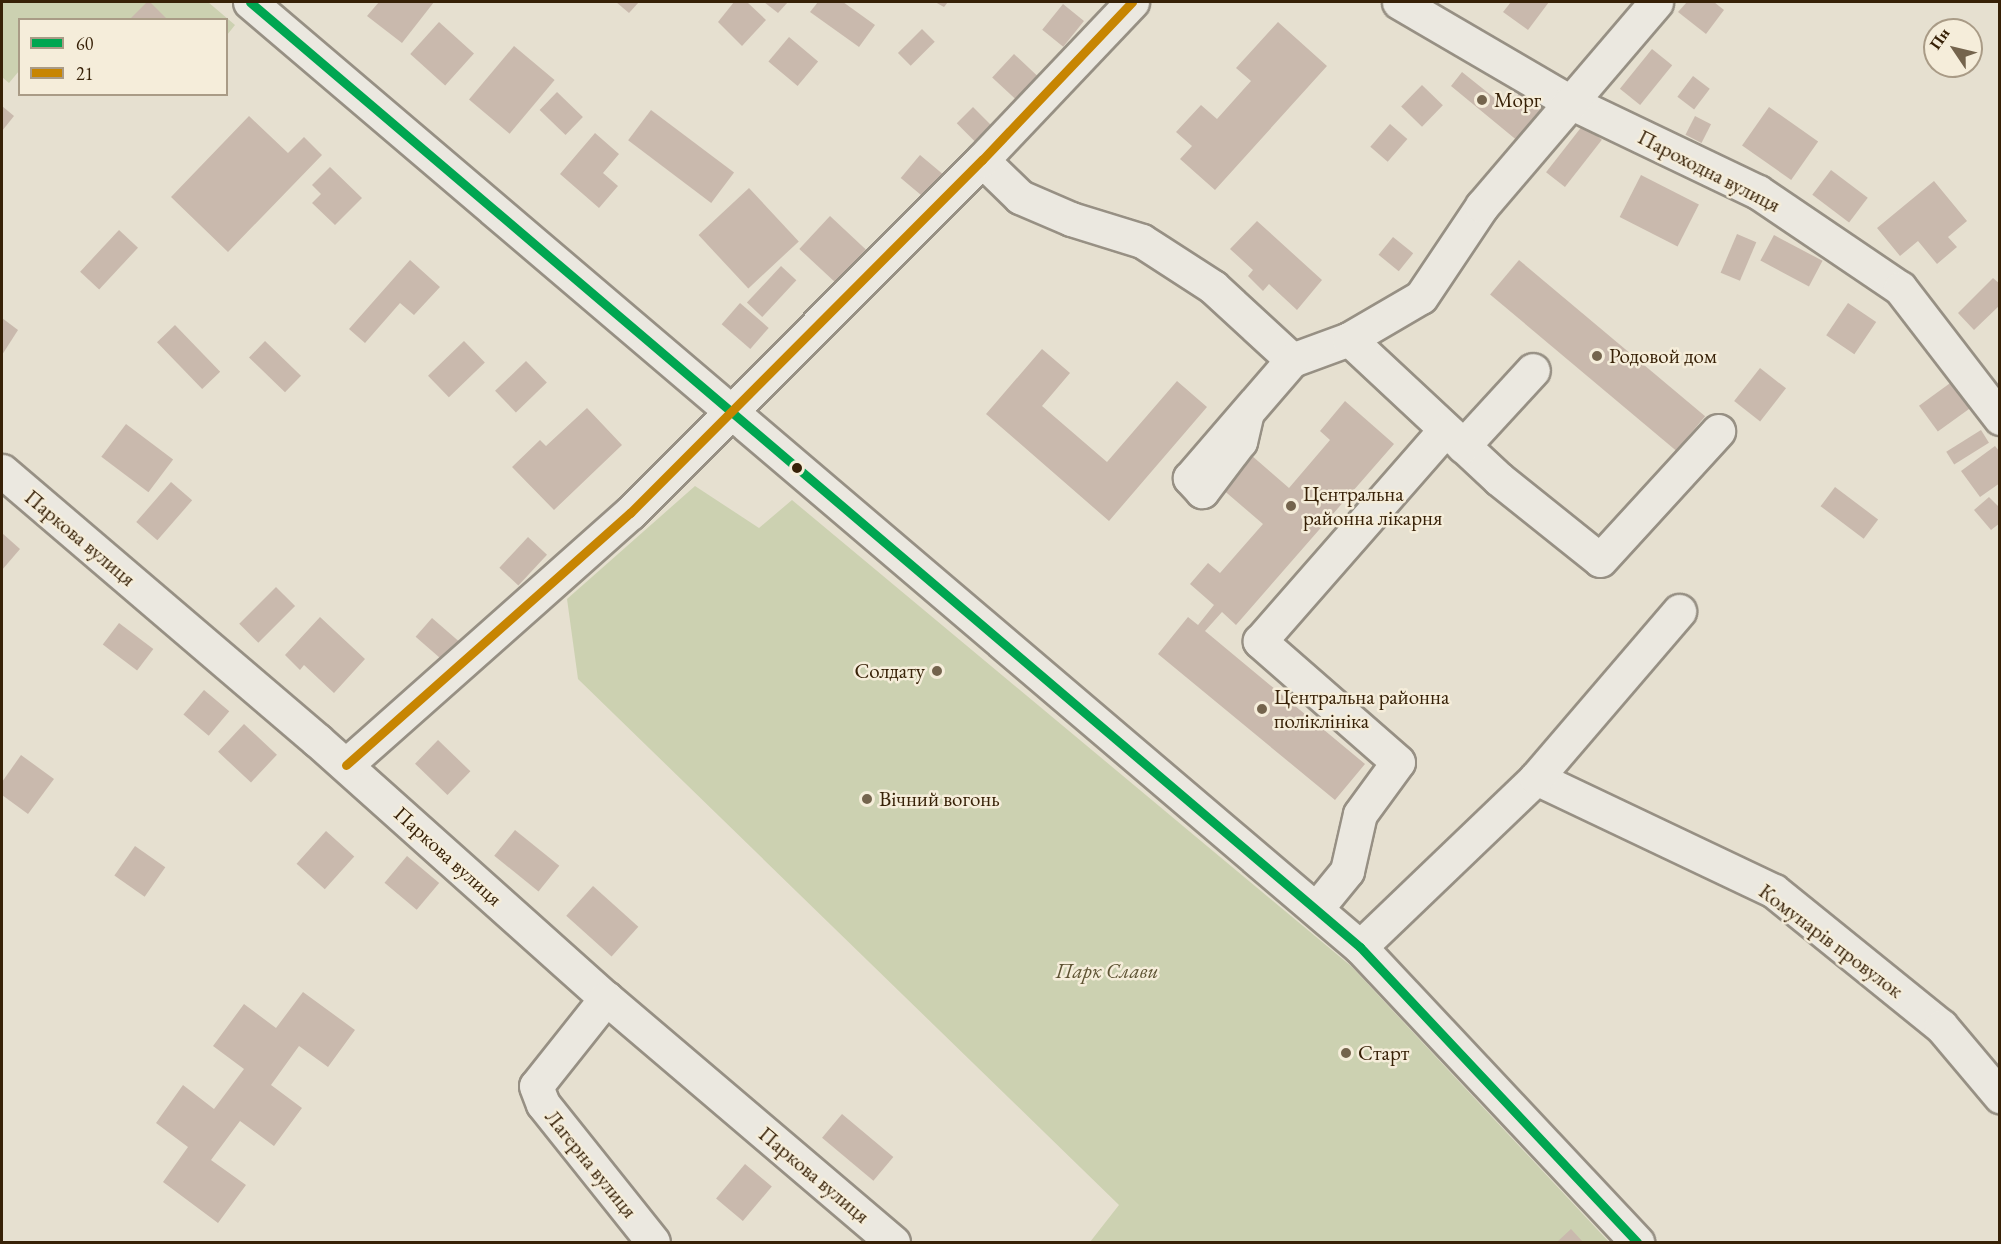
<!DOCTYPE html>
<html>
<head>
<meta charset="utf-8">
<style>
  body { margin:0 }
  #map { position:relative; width:2001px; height:1244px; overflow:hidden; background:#e6e0d0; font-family:"EB Garamond",serif }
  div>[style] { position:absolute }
  .green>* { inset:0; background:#ccd1b1 }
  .building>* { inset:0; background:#c9b9ad; transform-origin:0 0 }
  .roads { filter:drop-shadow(2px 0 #979084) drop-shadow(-2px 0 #979084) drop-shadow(0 2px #979084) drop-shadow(0 -2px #979084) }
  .minor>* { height:33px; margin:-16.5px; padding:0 16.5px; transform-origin:16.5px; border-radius:16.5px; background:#ebe8e0 }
  .bus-1>* { height:9px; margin:-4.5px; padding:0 4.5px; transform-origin:4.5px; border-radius:4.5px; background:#00a651 }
  .bus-2>* { height:9px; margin:-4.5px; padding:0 4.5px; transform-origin:4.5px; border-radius:4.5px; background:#c78502 }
  .dots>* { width:16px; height:16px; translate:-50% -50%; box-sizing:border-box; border:3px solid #f5edda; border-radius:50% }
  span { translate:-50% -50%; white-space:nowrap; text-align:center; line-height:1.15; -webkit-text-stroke:5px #f5edda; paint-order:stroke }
  .poi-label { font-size:21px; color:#372107 }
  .left { translate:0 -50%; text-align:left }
  .right { translate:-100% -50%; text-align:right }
  .street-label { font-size:21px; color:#372107 }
  .park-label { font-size:21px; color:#5d5232; font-style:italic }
  .frame { position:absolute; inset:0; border:3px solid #372107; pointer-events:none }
  .legend { position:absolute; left:18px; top:18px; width:210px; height:78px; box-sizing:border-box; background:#f5edda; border:2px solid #a99b86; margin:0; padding:8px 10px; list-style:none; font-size:18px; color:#372107 }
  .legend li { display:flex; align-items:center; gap:12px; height:30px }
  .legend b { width:30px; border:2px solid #a99b86 }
  .north { position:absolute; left:1923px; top:18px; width:60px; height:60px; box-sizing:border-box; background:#f5edda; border:2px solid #a99b86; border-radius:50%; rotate:305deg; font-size:16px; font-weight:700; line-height:24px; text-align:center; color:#372107 }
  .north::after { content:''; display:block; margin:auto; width:21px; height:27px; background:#74644d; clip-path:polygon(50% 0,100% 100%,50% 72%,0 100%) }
</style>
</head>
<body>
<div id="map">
  <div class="green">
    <i style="clip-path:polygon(2px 2px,208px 2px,235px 25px,227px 35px,226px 20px,20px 20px,19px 71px,9px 83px,2px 77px)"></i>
    <i style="clip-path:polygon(695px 486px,759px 528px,792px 500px,1351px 966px,1609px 1242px,1090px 1242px,1119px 1205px,578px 679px,567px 599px)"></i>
  </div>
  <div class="building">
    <i style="clip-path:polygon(147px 2px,150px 2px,168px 20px,129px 20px)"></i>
    <i style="clip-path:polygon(379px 2px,434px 2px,402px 43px,367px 16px)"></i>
    <i style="clip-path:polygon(616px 2px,639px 2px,629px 13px)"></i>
    <i style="clip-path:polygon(734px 2px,747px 2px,766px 20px,742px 46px,718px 22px)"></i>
    <i style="clip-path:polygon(764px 2px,788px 2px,778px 13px)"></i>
    <i style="clip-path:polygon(818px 2px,843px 2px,875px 25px,859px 47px,810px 12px)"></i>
    <i style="clip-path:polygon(935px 2px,948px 2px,944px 7px)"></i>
    <i style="clip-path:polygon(1511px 2px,1549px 2px,1528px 30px,1503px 12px)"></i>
    <i style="clip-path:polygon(1687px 2px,1714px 2px,1724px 10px,1706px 34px,1678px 12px)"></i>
    <i style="left:1063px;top:4px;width:27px;height:33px;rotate:39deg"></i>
    <i style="left:439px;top:22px;width:47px;height:43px;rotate:42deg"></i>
    <i style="clip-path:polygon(1278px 22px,1327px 66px,1215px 190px,1180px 159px,1192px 146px,1176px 132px,1201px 105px,1217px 119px,1251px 81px,1236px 68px)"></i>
    <i style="left:922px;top:29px;width:18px;height:34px;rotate:45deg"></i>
    <i style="left:789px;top:37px;width:38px;height:32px;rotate:40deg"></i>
    <i style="left:514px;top:46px;width:53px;height:70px;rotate:40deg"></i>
    <i style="left:1652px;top:49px;width:26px;height:51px;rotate:39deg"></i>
    <i style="left:1014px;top:54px;width:34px;height:32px;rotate:43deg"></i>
    <i style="clip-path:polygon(1462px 72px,1507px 108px,1521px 91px,1545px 110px,1519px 142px,1451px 86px)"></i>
    <i style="left:1693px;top:76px;width:21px;height:26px;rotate:37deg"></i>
    <i style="left:1422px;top:85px;width:29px;height:30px;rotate:44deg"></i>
    <i style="left:557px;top:92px;width:36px;height:25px;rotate:44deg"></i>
    <i style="clip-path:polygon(2px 106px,14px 116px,2px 131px)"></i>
    <i style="left:973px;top:107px;width:31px;height:23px;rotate:45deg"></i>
    <i style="left:1769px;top:107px;width:60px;height:47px;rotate:35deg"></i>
    <i style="left:651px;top:110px;width:104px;height:38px;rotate:37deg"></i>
    <i style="clip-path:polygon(249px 116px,288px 153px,304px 137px,322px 155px,228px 252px,171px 197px)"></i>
    <i style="left:1695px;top:116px;width:18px;height:21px;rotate:27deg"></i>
    <i style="left:1390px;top:124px;width:23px;height:30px;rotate:41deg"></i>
    <i style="left:1583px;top:125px;width:24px;height:60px;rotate:38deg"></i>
    <i style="clip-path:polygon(595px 133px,619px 154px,603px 173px,618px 186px,599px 208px,560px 174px)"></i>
    <i style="left:920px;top:155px;width:30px;height:30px;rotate:40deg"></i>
    <i style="clip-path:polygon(330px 167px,362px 198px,335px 225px,312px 203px,321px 194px,312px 185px)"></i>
    <i style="left:1831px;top:170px;width:46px;height:31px;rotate:37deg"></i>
    <i style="left:1641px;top:175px;width:65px;height:47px;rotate:27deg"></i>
    <i style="clip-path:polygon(1934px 181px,1967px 221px,1948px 237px,1957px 247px,1937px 264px,1918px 241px,1900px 256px,1877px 228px)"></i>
    <i style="left:749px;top:188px;width:73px;height:69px;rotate:47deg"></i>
    <i style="left:830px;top:216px;width:49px;height:45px;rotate:43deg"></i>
    <i style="clip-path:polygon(1257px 221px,1322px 280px,1297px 310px,1269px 284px,1263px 291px,1248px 276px,1253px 270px,1230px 249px)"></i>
    <i style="left:119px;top:230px;width:26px;height:57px;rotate:43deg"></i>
    <i style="left:1737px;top:234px;width:21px;height:42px;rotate:23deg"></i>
    <i style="left:1774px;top:235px;width:55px;height:29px;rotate:28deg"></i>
    <i style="left:1393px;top:237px;width:26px;height:23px;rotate:39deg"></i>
    <i style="clip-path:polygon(410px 260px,440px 287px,414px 315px,400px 303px,365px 343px,349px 329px)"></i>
    <i style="left:1519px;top:260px;width:243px;height:45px;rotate:40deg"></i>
    <i style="left:781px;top:266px;width:21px;height:50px;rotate:43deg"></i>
    <i style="clip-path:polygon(1993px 278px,2000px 284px,2000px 305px,1974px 330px,1958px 313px)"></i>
    <i style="left:740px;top:303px;width:38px;height:28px;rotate:41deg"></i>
    <i style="left:1848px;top:303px;width:34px;height:39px;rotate:34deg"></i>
    <i style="clip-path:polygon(2px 318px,18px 330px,2px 355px)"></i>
    <i style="left:175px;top:325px;width:65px;height:25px;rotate:46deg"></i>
    <i style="left:265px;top:341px;width:50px;height:23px;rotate:44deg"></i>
    <i style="left:464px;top:341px;width:30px;height:50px;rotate:46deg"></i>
    <i style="clip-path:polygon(1042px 349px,1070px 373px,1042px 406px,1107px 462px,1177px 381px,1207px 407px,1109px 521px,986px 414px)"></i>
    <i style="left:526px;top:361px;width:30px;height:43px;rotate:46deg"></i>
    <i style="left:1760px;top:368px;width:33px;height:42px;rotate:38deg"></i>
    <i style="left:1953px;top:381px;width:32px;height:42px;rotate:54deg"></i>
    <i style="clip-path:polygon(1345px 401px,1394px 444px,1236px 625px,1222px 612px,1205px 631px,1365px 764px,1335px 800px,1158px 654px,1188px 617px,1198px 625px,1214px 605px,1190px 584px,1208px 563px,1220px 573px,1263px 524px,1214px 482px,1243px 448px,1289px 488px,1330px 440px,1320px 431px)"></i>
    <i style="clip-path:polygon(587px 408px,622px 445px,554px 510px,512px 467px,540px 440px,546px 446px)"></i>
    <i style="left:126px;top:424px;width:59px;height:41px;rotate:37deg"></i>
    <i style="left:1981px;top:430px;width:15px;height:41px;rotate:58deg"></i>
    <i style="clip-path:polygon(1995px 446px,2000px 452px,2000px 483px,1980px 497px,1961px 471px)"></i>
    <i style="left:171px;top:482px;width:28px;height:53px;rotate:41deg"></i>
    <i style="left:1835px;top:487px;width:54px;height:24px;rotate:37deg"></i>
    <i style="clip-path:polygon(1989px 497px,2000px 508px,2000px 523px,1991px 530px,1974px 510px)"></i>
    <i style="clip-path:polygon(2px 533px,20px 549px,2px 570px)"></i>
    <i style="left:528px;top:537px;width:26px;height:42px;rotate:43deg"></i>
    <i style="left:276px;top:587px;width:27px;height:52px;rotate:45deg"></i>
    <i style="clip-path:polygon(320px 617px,365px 659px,334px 693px,304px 665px,300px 670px,285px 655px)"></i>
    <i style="left:432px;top:618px;width:40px;height:25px;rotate:41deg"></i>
    <i style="left:119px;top:623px;width:43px;height:27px;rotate:37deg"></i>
    <i style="left:204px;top:690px;width:33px;height:32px;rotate:40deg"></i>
    <i style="left:244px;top:724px;width:45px;height:38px;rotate:43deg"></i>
    <i style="left:438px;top:740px;width:45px;height:33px;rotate:44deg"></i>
    <i style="clip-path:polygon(21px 755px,54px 779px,28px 814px,2px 795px,2px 782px)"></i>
    <i style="left:515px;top:830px;width:57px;height:33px;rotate:39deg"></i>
    <i style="left:326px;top:831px;width:38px;height:44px;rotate:42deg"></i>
    <i style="left:135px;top:846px;width:37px;height:36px;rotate:35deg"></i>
    <i style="left:407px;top:856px;width:42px;height:35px;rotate:40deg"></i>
    <i style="left:593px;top:886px;width:61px;height:40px;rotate:42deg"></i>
    <i style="clip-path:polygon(303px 992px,355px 1030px,328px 1067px,299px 1046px,271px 1085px,302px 1108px,274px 1146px,240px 1121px,211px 1160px,246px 1185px,218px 1223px,163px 1182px,188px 1147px,156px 1123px,183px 1085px,214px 1109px,244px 1069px,213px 1046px,244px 1004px,276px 1028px)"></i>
    <i style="left:842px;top:1114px;width:67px;height:31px;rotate:40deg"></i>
    <i style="left:745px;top:1164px;width:35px;height:45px;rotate:40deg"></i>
    <i style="clip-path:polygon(1571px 1229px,1583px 1242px,1557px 1242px)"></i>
  </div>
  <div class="roads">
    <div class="minor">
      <i style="left:250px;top:2px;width:1458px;rotate:40.41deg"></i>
      <i style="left:1360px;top:947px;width:405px;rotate:46.8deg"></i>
      <i style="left:1399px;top:2px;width:198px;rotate:30.3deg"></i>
      <i style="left:1570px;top:102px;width:208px;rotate:25.6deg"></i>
      <i style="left:1758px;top:192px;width:171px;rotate:34.1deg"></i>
      <i style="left:1900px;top:288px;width:164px;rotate:52.4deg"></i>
      <i style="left:982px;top:160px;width:53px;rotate:44.2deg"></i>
      <i style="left:1020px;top:197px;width:56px;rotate:23.3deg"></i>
      <i style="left:1071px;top:219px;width:74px;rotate:17.2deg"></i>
      <i style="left:1142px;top:241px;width:85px;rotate:32.9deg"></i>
      <i style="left:1213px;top:287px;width:108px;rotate:42.7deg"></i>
      <i style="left:1292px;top:360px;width:61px;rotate:-20.2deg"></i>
      <i style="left:1349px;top:339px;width:83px;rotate:-30.3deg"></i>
      <i style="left:1421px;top:297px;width:110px;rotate:-56.2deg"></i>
      <i style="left:1482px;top:206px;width:268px;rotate:-49.5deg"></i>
      <i style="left:1349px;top:339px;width:205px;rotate:43deg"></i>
      <i style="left:1499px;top:479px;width:129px;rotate:38.7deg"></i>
      <i style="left:1600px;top:560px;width:175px;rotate:-47.5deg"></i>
      <i style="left:1246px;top:416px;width:26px;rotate:103deg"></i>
      <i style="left:1240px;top:441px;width:63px;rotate:127.2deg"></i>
      <i style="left:1202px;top:491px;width:18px;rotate:-133deg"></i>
      <i style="left:1190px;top:478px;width:156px;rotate:-49.2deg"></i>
      <i style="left:1463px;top:446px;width:103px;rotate:-47.4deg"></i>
      <i style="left:2px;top:471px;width:414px;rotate:40.5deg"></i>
      <i style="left:317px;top:740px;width:387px;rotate:41.8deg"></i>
      <i style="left:606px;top:998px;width:377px;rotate:40.4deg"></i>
      <i style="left:346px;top:765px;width:380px;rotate:-41.6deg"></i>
      <i style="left:630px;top:513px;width:499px;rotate:-45.1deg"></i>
      <i style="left:982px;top:160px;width:218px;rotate:-46.5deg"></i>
      <i style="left:1536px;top:778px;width:263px;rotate:25.4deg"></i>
      <i style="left:1774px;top:891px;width:215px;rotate:39deg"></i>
      <i style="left:1941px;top:1026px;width:92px;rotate:49.9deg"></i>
      <i style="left:1316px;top:909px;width:49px;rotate:-50.8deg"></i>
      <i style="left:1347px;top:871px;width:58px;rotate:-77.2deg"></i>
      <i style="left:1360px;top:814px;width:64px;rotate:-53.8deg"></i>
      <i style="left:1398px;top:762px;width:184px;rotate:-138.8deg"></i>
      <i style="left:1260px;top:641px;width:281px;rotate:-48.8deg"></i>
      <i style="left:1360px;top:947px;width:244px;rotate:-43.8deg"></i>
      <i style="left:1536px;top:778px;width:220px;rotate:-49.4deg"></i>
      <i style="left:606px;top:998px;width:112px;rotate:128.5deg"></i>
      <i style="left:536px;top:1086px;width:19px;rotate:69deg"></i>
      <i style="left:543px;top:1104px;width:176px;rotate:51.4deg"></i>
    </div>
  </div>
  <div class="bus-1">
    <i style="left:250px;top:2px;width:1458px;rotate:40.41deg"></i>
    <i style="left:1360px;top:947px;width:405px;rotate:46.8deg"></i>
  </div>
  <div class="bus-2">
    <i style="left:346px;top:765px;width:380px;rotate:-41.6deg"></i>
    <i style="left:630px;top:513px;width:499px;rotate:-45.1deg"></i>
    <i style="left:982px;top:160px;width:218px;rotate:-46.5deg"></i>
  </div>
  <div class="dots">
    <i style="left:1482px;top:100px;background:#74644d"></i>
    <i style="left:1597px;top:356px;background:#74644d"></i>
    <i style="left:797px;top:468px;background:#372107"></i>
    <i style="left:1291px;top:506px;background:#74644d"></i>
    <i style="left:937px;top:671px;background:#74644d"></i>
    <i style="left:1262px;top:709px;background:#74644d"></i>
    <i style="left:867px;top:799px;background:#74644d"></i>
    <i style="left:1346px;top:1053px;background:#74644d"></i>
  </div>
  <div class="poi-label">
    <span class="left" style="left:1494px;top:100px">Морг</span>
    <span class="left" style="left:1609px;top:356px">Родовой дом</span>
    <span class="left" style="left:1303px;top:506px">Центральна<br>районна лікарня</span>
    <span class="right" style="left:925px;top:671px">Солдату</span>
    <span class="left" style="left:1274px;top:709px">Центральна районна<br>поліклініка</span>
    <span class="left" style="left:879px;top:799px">Вічний вогонь</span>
    <span class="left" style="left:1358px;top:1053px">Старт</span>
  </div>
  <div class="street-label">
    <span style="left:1709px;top:171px;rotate:27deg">Пароходна вулиця</span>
    <span style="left:80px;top:538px;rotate:40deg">Паркова вулиця</span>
    <span style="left:448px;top:856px;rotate:42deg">Паркова вулиця</span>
    <span style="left:1831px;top:941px;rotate:37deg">Комунарів провулок</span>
    <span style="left:591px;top:1164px;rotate:51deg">Лагерна вулиця</span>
    <span style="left:814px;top:1175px;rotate:40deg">Паркова вулиця</span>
  </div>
  <div class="park-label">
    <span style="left:1107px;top:971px">Парк Слави</span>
  </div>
  <div class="frame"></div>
  <ul class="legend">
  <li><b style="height:8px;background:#00a651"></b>60</li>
  <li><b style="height:8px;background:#c78502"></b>21</li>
  </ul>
  <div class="north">Пн</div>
</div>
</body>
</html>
